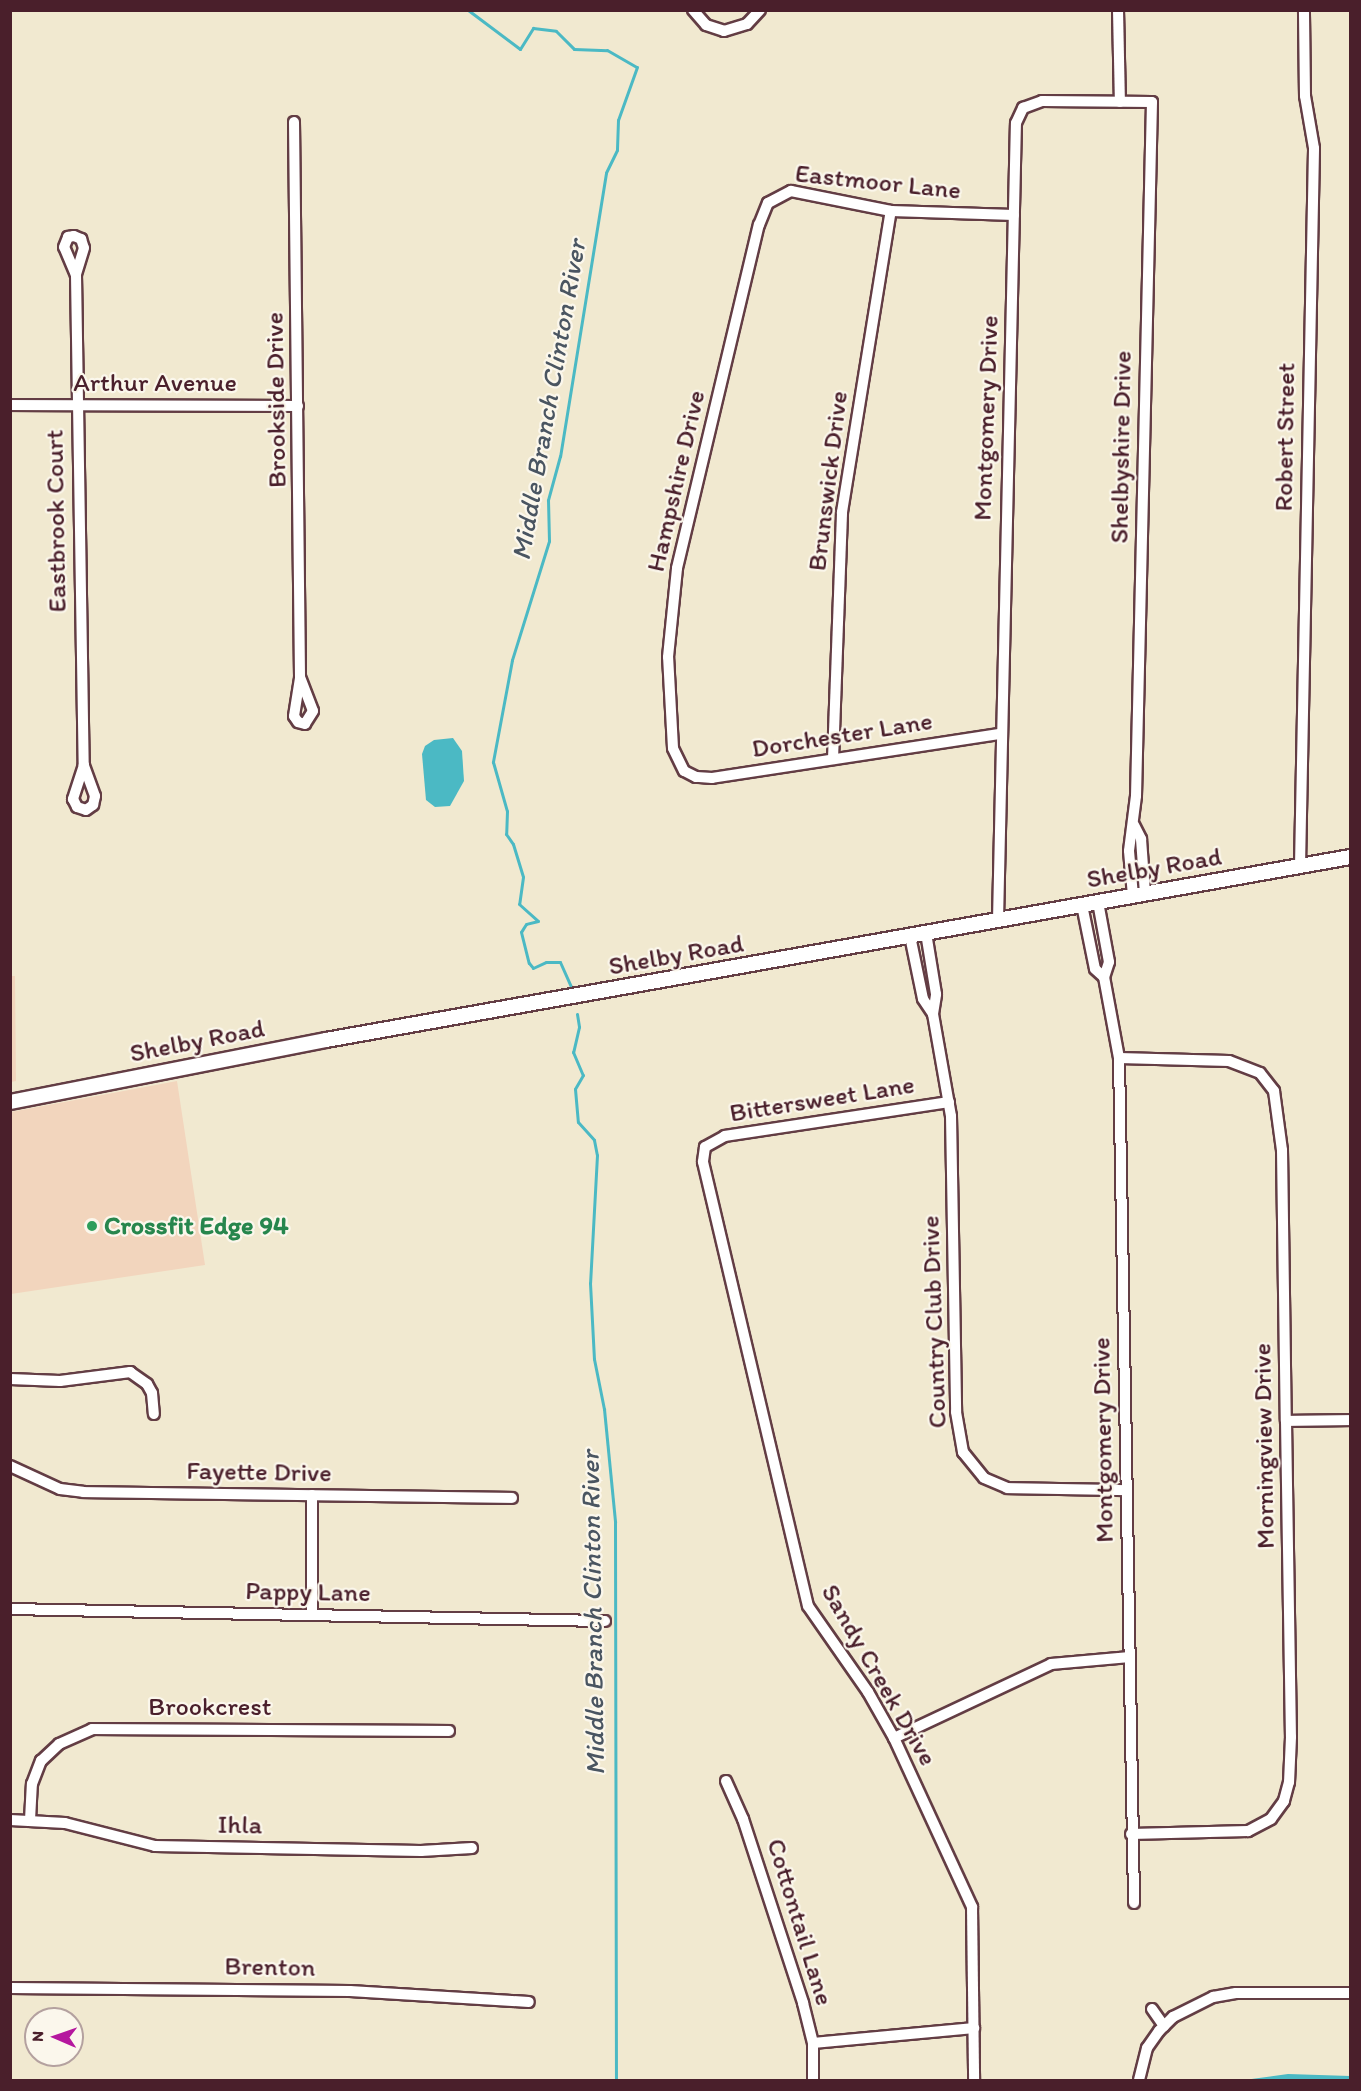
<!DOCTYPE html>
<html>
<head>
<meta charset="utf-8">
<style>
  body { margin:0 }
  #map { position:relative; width:1361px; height:2091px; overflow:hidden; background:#f1e9d0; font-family:Itim,sans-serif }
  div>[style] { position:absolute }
  .built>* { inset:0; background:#f2d5bd }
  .water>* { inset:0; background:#4bb9c4 }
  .stream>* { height:3px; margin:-1.5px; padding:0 1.5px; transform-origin:1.5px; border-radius:1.5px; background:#4bb9c4 }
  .roads { filter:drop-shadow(2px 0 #633d44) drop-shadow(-2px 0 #633d44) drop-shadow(0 2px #633d44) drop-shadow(0 -2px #633d44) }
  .minor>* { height:10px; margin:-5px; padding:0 5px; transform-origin:5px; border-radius:5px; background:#fff }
  .tertiary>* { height:14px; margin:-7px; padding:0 7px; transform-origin:7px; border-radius:7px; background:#fff }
  .dots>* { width:16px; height:16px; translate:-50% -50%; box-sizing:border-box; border:3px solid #fbf7ec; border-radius:50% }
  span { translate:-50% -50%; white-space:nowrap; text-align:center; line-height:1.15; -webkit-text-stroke:4.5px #fbf7ec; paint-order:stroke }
  .street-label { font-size:26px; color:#4a1f2b }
  .leisure-label { font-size:26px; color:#27864d; font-weight:700 }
  .left { translate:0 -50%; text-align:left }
  .water-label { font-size:27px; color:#4a5561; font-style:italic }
  .frame { position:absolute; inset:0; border:12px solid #4a1f2b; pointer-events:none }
  .north { position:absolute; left:24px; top:2007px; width:60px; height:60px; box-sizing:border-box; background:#fbf7ec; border:2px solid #b4a19f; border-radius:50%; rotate:272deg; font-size:16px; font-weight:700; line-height:24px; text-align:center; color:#4a1f2b }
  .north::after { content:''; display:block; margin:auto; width:21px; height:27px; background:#b5179e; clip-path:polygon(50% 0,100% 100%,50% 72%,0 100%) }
</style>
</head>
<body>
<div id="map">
  <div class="built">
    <i style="clip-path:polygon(11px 976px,15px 976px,16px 1081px,11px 1082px)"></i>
    <i style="clip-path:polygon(177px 1081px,205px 1265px,11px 1294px,11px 1112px)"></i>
  </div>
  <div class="water">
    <i style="clip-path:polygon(453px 738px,462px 751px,464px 781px,450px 806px,435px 807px,426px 800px,422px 754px,425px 746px,434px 740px)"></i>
    <i style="clip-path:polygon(1288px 2074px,1350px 2076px,1350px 2080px,1244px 2080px)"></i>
  </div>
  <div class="stream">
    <i style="left:468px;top:10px;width:65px;rotate:36.9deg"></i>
    <i style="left:520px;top:49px;width:25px;rotate:-58deg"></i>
    <i style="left:533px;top:28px;width:23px;rotate:7deg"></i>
    <i style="left:556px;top:31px;width:25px;rotate:45deg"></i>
    <i style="left:574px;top:49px;width:33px;rotate:2deg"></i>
    <i style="left:607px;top:50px;width:34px;rotate:30deg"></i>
    <i style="left:637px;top:67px;width:56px;rotate:109.7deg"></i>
    <i style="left:618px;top:120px;width:30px;rotate:92deg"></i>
    <i style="left:617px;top:150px;width:25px;rotate:116deg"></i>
    <i style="left:606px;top:173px;width:287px;rotate:99.2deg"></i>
    <i style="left:560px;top:456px;width:46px;rotate:105.3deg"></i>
    <i style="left:548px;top:500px;width:41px;rotate:88.6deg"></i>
    <i style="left:549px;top:541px;width:125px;rotate:107.3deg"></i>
    <i style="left:512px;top:660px;width:104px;rotate:100.6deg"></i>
    <i style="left:493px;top:762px;width:51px;rotate:74.1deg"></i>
    <i style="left:507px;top:811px;width:23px;rotate:92deg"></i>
    <i style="left:506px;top:834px;width:12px;rotate:55deg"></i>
    <i style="left:513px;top:844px;width:34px;rotate:73deg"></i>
    <i style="left:523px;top:877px;width:27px;rotate:98deg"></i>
    <i style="left:519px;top:904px;width:25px;rotate:42deg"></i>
    <i style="left:538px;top:921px;width:12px;rotate:166deg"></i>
    <i style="left:526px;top:924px;width:9px;rotate:122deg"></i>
    <i style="left:521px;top:932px;width:32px;rotate:76deg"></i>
    <i style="left:529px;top:963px;width:6px;rotate:51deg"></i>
    <i style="left:533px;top:968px;width:14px;rotate:-25deg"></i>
    <i style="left:546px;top:962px;width:14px"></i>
    <i style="left:560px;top:962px;width:30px;rotate:66deg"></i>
    <i style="left:577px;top:1014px;width:13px;rotate:81deg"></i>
    <i style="left:579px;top:1027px;width:26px;rotate:103deg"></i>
    <i style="left:573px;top:1052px;width:25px;rotate:67deg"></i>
    <i style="left:583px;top:1075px;width:16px;rotate:120deg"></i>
    <i style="left:575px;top:1089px;width:33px;rotate:85deg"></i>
    <i style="left:578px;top:1122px;width:24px;rotate:48deg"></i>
    <i style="left:594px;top:1140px;width:15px;rotate:79deg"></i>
    <i style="left:597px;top:1155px;width:128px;rotate:93.1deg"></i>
    <i style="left:590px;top:1283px;width:76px;rotate:87deg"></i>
    <i style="left:594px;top:1359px;width:51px;rotate:78.7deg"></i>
    <i style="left:604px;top:1409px;width:114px;rotate:84.4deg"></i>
    <i style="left:615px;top:1522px;width:558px;rotate:89.9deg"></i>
  </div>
  <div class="roads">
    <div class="minor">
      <i style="left:693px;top:10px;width:20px;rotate:49deg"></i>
      <i style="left:706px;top:25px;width:19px;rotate:18deg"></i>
      <i style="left:724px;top:31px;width:24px;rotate:-17deg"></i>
      <i style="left:747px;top:24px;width:19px;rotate:-47deg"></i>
      <i style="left:1118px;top:10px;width:92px;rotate:88.8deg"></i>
      <i style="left:294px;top:122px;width:555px;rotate:89.38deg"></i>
      <i style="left:76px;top:275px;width:30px;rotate:-113deg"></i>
      <i style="left:64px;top:247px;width:11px;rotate:-68deg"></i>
      <i style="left:68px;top:237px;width:6px;rotate:-9deg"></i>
      <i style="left:74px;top:236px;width:8px;rotate:23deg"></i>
      <i style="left:81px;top:239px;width:9px;rotate:72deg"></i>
      <i style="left:84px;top:248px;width:28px;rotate:107deg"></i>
      <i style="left:76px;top:275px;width:490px;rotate:89.1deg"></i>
      <i style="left:84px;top:765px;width:36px;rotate:108deg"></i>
      <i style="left:73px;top:799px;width:9px;rotate:63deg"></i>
      <i style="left:77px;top:807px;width:9px;rotate:18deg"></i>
      <i style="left:86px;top:810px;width:9px;rotate:-36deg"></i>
      <i style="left:93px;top:805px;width:9px;rotate:-77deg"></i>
      <i style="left:95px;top:796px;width:33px;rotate:-110deg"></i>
      <i style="left:10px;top:405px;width:288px;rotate:0.2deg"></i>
      <i style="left:300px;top:677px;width:36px;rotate:69deg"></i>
      <i style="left:313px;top:711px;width:15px;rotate:122deg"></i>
      <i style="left:305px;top:724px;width:7px;rotate:-164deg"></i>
      <i style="left:298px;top:722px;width:7px;rotate:-124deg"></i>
      <i style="left:294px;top:716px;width:39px;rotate:-81deg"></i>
      <i style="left:999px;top:734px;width:290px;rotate:171.3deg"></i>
      <i style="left:712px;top:778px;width:16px;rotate:-176deg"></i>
      <i style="left:696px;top:777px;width:13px;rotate:-153deg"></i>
      <i style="left:684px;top:771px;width:25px;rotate:-116deg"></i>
      <i style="left:673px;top:748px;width:91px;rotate:-93.1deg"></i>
      <i style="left:668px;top:657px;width:89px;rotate:-84.2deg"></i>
      <i style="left:677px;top:568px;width:353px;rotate:-76.6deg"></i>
      <i style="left:759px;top:225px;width:24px;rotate:-68deg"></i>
      <i style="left:768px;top:203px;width:26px;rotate:-28deg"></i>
      <i style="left:791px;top:191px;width:102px;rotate:11.3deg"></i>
      <i style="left:891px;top:211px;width:123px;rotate:1.9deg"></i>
      <i style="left:833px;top:759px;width:247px;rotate:-87.9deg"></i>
      <i style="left:842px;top:512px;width:305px;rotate:-80.8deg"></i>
      <i style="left:1134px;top:825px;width:16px;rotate:63deg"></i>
      <i style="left:1141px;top:839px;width:55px;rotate:85.8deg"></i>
      <i style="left:1300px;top:866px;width:718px;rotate:-88.88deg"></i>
      <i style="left:1314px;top:148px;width:53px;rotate:-99.8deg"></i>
      <i style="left:1305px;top:96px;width:86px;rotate:-90.7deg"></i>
      <i style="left:1098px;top:902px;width:61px;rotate:79.6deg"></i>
      <i style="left:1109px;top:962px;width:16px;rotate:108deg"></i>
      <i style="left:1104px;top:977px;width:82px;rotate:79.5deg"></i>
      <i style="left:1119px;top:1058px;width:845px;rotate:88.98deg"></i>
      <i style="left:1082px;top:905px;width:65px;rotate:78.5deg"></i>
      <i style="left:1095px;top:969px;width:12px;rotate:42deg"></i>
      <i style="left:998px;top:920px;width:797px;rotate:-88.71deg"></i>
      <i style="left:1016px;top:123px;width:17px;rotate:-65deg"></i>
      <i style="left:1023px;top:108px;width:20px;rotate:-20deg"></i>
      <i style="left:1042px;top:101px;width:110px;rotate:0.5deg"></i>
      <i style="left:1152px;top:102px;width:694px;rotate:91.32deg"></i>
      <i style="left:1136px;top:796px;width:55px;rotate:97.3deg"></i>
      <i style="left:1129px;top:851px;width:45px;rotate:84.9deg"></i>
      <i style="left:910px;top:936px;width:64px;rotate:78.3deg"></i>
      <i style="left:923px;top:999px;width:18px;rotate:56deg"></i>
      <i style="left:933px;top:1014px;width:20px;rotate:-81deg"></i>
      <i style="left:936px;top:994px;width:62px;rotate:-99.3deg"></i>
      <i style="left:933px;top:1014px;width:104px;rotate:80deg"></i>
      <i style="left:951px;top:1116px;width:296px;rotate:89deg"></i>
      <i style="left:956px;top:1412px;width:41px;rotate:80.1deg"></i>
      <i style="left:963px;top:1452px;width:33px;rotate:51deg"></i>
      <i style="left:984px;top:1478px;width:25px;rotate:23deg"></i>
      <i style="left:1007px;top:1488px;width:119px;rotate:1deg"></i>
      <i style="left:1119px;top:1058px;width:110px;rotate:1.6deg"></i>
      <i style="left:1229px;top:1061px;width:33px;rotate:21deg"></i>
      <i style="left:1260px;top:1073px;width:23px;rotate:52deg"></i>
      <i style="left:1274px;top:1091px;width:60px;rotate:82.3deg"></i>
      <i style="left:1282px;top:1150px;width:271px;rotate:89.2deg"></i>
      <i style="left:1286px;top:1421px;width:316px;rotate:89.1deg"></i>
      <i style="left:1291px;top:1737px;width:45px;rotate:92.5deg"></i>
      <i style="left:1289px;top:1782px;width:20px;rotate:105deg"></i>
      <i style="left:1284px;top:1801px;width:22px;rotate:126deg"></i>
      <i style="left:1271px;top:1819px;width:26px;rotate:152deg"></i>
      <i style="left:1248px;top:1831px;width:117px;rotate:178.5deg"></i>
      <i style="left:949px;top:1102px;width:227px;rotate:171.4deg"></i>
      <i style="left:725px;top:1136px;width:23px;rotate:151deg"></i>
      <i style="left:705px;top:1147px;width:15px;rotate:98deg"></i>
      <i style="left:703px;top:1162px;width:456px;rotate:76.7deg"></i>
      <i style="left:808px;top:1606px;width:105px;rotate:55.1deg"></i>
      <i style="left:868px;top:1692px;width:53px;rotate:60.5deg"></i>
      <i style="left:894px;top:1738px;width:186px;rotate:65.2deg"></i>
      <i style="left:972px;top:1907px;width:173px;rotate:89.3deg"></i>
      <i style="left:10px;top:1379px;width:50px;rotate:2.3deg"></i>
      <i style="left:60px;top:1381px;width:71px;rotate:-7.3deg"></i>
      <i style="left:130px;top:1372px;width:21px;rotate:35deg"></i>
      <i style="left:147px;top:1384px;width:10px;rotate:61deg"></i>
      <i style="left:152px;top:1393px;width:21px;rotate:85deg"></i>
      <i style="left:1286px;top:1421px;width:64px;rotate:-0.9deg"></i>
      <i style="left:10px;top:1466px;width:55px;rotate:24.7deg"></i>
      <i style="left:60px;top:1489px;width:23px;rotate:7deg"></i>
      <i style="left:83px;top:1492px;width:429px;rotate:0.8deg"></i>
      <i style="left:312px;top:1495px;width:119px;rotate:90deg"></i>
      <i style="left:10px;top:1609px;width:595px;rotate:1.16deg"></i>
      <i style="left:894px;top:1738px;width:174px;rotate:-25.2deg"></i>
      <i style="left:1051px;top:1664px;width:79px;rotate:-5.1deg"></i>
      <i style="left:726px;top:1781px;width:42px;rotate:65.9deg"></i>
      <i style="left:743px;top:1819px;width:194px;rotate:71.9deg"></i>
      <i style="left:803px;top:2003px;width:41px;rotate:76deg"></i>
      <i style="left:813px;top:2043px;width:37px;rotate:90deg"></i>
      <i style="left:10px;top:1820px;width:55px;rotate:3.1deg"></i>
      <i style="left:65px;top:1823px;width:93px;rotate:14.3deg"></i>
      <i style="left:155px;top:1846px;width:266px;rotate:1.1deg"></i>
      <i style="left:421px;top:1851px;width:51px;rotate:-3.4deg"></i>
      <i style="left:30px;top:1820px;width:36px;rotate:-87deg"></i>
      <i style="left:32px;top:1784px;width:25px;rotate:-69deg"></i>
      <i style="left:41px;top:1761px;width:25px;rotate:-43deg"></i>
      <i style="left:59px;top:1744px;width:36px;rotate:-24deg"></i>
      <i style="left:92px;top:1729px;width:357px;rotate:0.3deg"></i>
      <i style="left:10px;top:1988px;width:340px;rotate:0.5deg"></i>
      <i style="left:350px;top:1991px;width:179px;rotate:3.5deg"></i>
      <i style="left:1152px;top:2009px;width:21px;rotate:55deg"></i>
      <i style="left:813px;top:2043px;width:162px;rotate:-5.3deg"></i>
      <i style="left:1139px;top:2080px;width:33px;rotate:-76deg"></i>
      <i style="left:1147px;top:2048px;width:21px;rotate:-55deg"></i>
      <i style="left:1159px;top:2031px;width:20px;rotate:-45deg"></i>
      <i style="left:1173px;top:2017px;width:45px;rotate:-26.6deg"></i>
      <i style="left:1213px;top:1997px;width:23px;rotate:-10deg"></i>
      <i style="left:1236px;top:1993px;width:114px"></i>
    </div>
    <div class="tertiary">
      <i style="left:10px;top:1102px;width:322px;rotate:-11.1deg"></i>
      <i style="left:326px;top:1040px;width:1040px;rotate:-10.13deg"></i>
    </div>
  </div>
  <div class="dots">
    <i style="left:92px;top:1226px;background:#2e9e5b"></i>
  </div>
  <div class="street-label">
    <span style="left:878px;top:182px;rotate:6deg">Eastmoor Lane</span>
    <span style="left:155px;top:383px">Arthur Avenue</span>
    <span style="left:276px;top:400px;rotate:-91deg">Brookside Drive</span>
    <span style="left:986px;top:418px;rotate:-88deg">Montgomery Drive</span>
    <span style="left:1285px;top:437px;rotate:-89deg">Robert Street</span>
    <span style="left:1121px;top:447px;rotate:-89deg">Shelbyshire Drive</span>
    <span style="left:676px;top:481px;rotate:-77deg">Hampshire Drive</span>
    <span style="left:828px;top:481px;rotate:-83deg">Brunswick Drive</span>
    <span style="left:56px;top:521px;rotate:-91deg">Eastbrook Court</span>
    <span style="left:842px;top:735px;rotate:-9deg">Dorchester Lane</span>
    <span style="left:1154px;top:868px;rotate:-10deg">Shelby Road</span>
    <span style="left:676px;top:955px;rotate:-10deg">Shelby Road</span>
    <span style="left:197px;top:1041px;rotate:-11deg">Shelby Road</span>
    <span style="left:822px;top:1099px;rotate:-9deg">Bittersweet Lane</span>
    <span style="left:934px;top:1322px;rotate:-92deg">Country Club Drive</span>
    <span style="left:1103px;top:1440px;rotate:-91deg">Montgomery Drive</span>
    <span style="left:1264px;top:1446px;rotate:-91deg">Morningview Drive</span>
    <span style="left:259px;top:1472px;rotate:1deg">Fayette Drive</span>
    <span style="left:308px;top:1592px;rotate:1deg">Pappy Lane</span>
    <span style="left:879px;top:1675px;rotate:60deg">Sandy Creek Drive</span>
    <span style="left:210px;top:1707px">Brookcrest</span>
    <span style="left:240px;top:1825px;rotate:1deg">Ihla</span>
    <span style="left:800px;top:1922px;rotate:73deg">Cottontail Lane</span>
    <span style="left:270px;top:1967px;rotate:1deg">Brenton</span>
  </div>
  <div class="leisure-label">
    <span class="left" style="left:104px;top:1226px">Crossfit Edge 94</span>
  </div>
  <div class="water-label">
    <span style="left:548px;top:400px;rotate:-80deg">Middle Branch Clinton River</span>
    <span style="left:592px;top:1613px;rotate:-91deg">Middle Branch Clinton River</span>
  </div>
  <div class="frame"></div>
  <div class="north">N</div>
</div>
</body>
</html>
